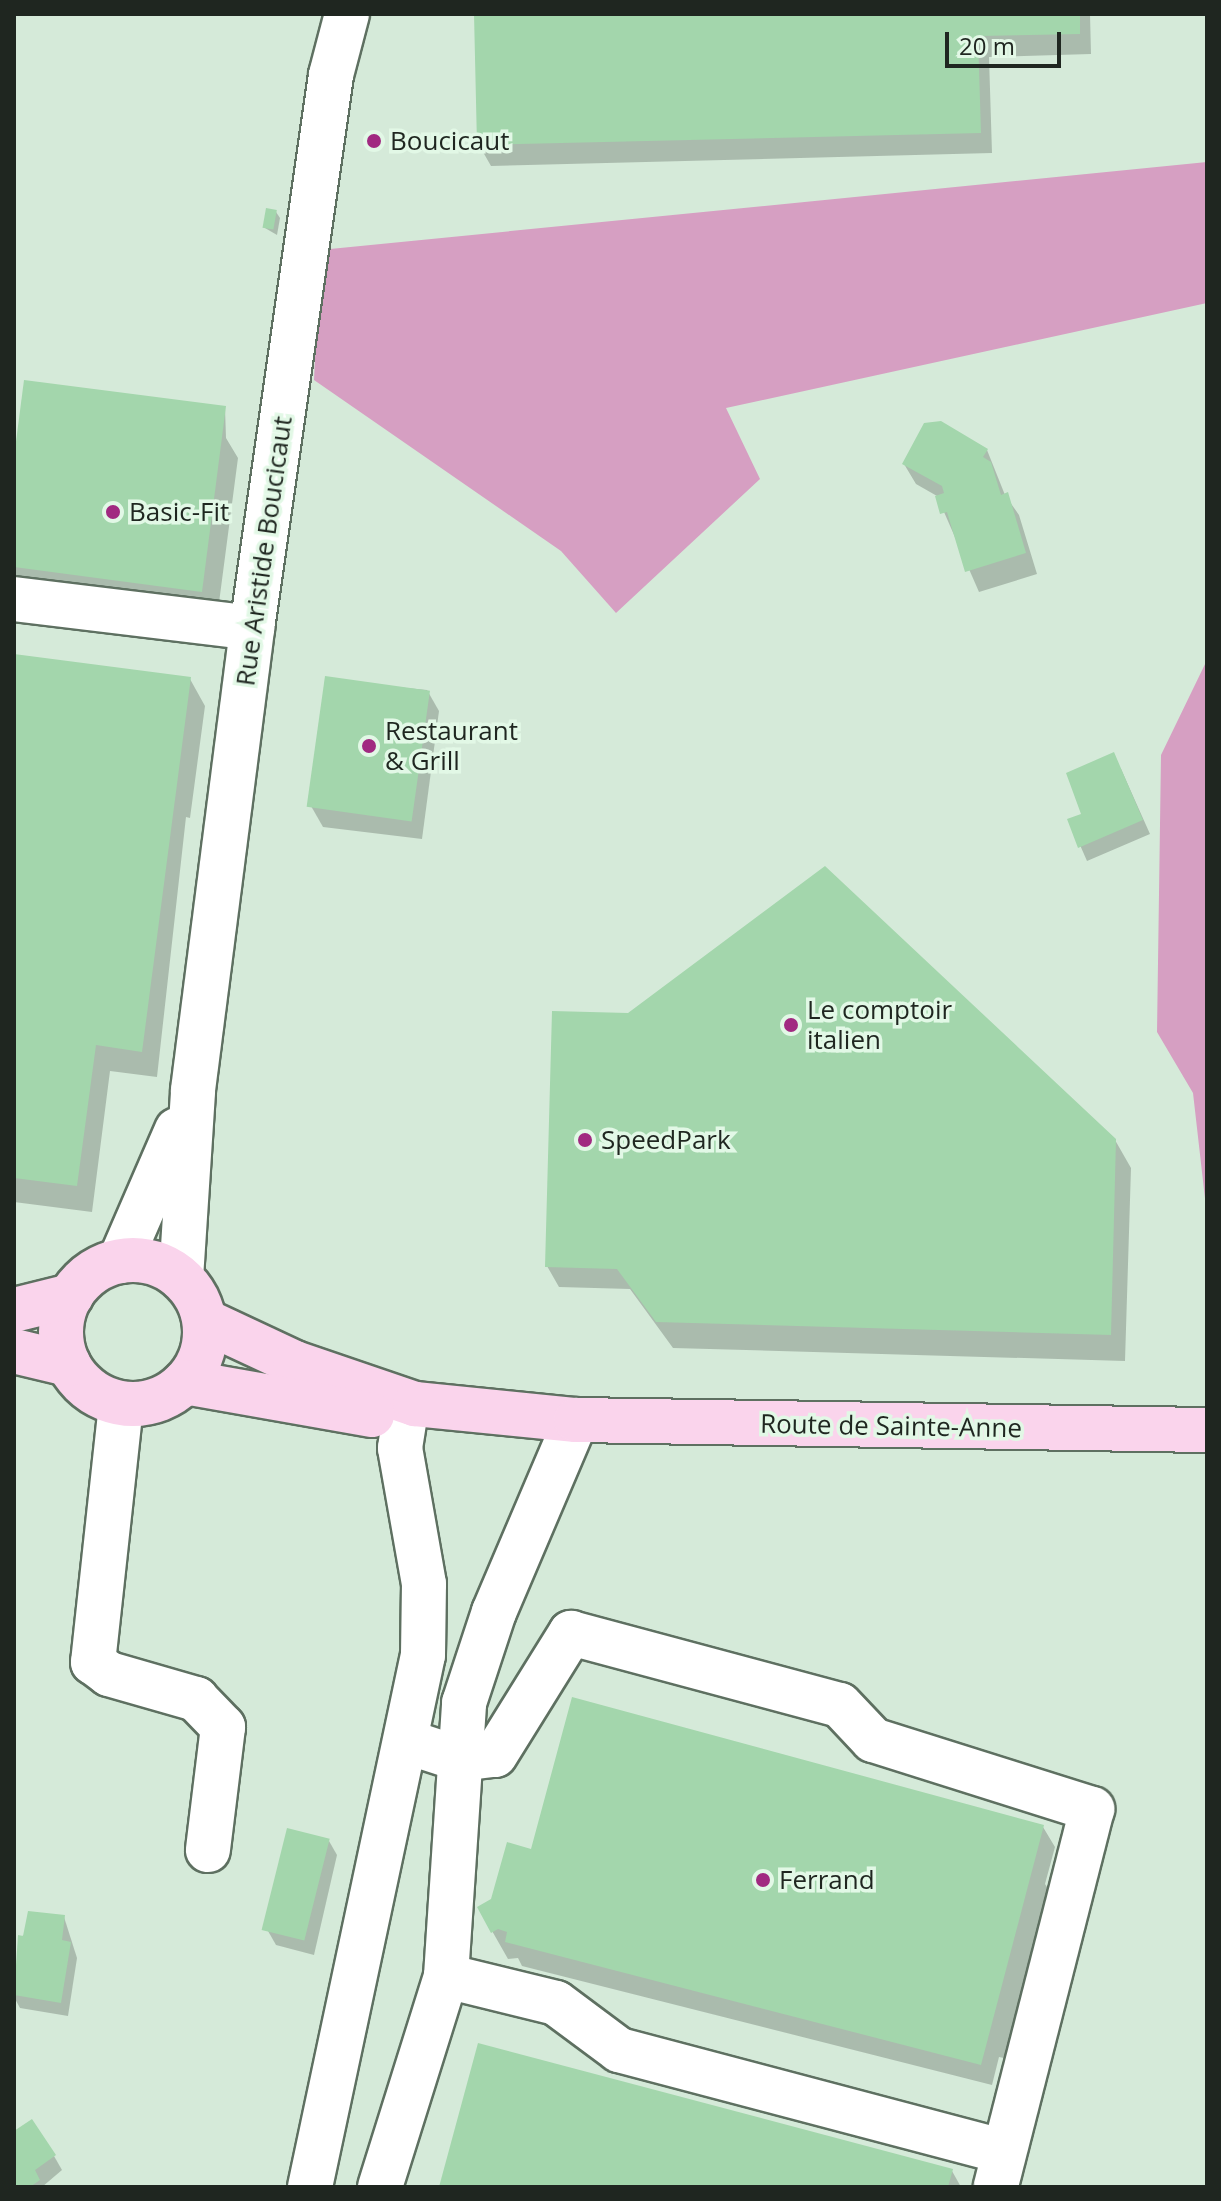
<!DOCTYPE html>
<html>
<head>
<meta charset="utf-8">
<style>
  body { margin:0 }
  #map { position:relative; width:1221px; height:2201px; overflow:hidden; background:#d5ead9; font-family:"Open Sans",sans-serif }
  div>[style] { position:absolute }
  .green>* { inset:0; background:#d69fc2 }
  .shadow>* { inset:0; background:#0003 }
  .building>* { inset:0; background:#a3d6ac; transform-origin:0 0 }
  .roads { filter:drop-shadow(2px 0 #5e7061) drop-shadow(-2px 0 #5e7061) drop-shadow(0 2px #5e7061) drop-shadow(0 -2px #5e7061) }
  .minor>* { height:44px; margin:-22px; padding:0 22px; transform-origin:22px; border-radius:22px; background:#fff }
  .major>* { height:44px; margin:-22px; padding:0 22px; transform-origin:22px; border-radius:22px; background:#fad4ec }
  .major>.ring { margin:-22px; padding:0; box-sizing:content-box; background:none; border:44px solid #fad4ec; border-radius:50% }
  .dots>* { width:22px; height:22px; translate:-50% -50%; box-sizing:border-box; border:4px solid #e2f8e6; border-radius:50% }
  span { translate:-50% -50%; white-space:nowrap; text-align:center; line-height:1.15; -webkit-text-stroke:7px #e2f8e6; paint-order:stroke }
  .poi-label { font-size:26px; color:#1f2620 }
  .left { translate:0 -50%; text-align:left }
  .street-label { font-size:26px; color:#1f2620 }
  .frame { position:absolute; inset:0; border:16px solid #1f2620; pointer-events:none }
  .scale { position:absolute; left:945px; top:32px; width:116px; height:36px; box-sizing:border-box; border:4px solid #1f2620; border-top:0; padding-left:10px; font-size:24px; line-height:28px; white-space:nowrap; color:#1f2620; -webkit-text-stroke:6px #e2f8e6; paint-order:stroke }
</style>
</head>
<body>
<div id="map">
  <div class="green">
    <i style="clip-path:polygon(1207px 162px,1207px 303px,726px 408px,760px 479px,616px 613px,561px 551px,314px 380px,320px 250px)"></i>
    <i style="clip-path:polygon(1207px 660px,1207px 1216px,1193px 1093px,1157px 1032px,1161px 755px)"></i>
  </div>
  <div class="shadow">
    <i style="clip-path:polygon(476px 14px,1090px 14px,1091px 54px,989px 57px,992px 153px,491px 166px,479px 145px)"></i>
    <i style="clip-path:polygon(276px 212px,280px 218px,277px 235px,265px 228px)"></i>
    <i style="clip-path:polygon(225px 408px,226px 438px,238px 458px,217px 618px,14px 585px,14px 475px)"></i>
    <i style="clip-path:polygon(987px 450px,1005px 495px,1019px 515px,1037px 574px,979px 592px,937px 496px,916px 484px,904px 464px)"></i>
    <i style="clip-path:polygon(14px 656px,190px 679px,205px 706px,190px 818px,186px 817px,157px 1077px,110px 1071px,92px 1212px,14px 1202px)"></i>
    <i style="clip-path:polygon(325px 680px,427px 690px,439px 711px,422px 839px,323px 827px,311px 806px)"></i>
    <i style="clip-path:polygon(1121px 769px,1150px 834px,1087px 861px,1069px 820px,1084px 815px)"></i>
    <i style="clip-path:polygon(1115px 1140px,1131px 1168px,1125px 1361px,673px 1348px,630px 1289px,559px 1287px,547px 1266px)"></i>
    <i style="clip-path:polygon(1043px 1827px,1055px 1847px,1045px 1884px,1049px 1890px,1004px 2058px,999px 2057px,992px 2085px,522px 1966px,518px 1958px,508px 1959px,479px 1908px,493px 1900px,532px 1851px)"></i>
    <i style="clip-path:polygon(329px 1841px,337px 1855px,314px 1955px,276px 1945px,268px 1931px)"></i>
    <i style="clip-path:polygon(64px 1917px,77px 1958px,68px 2016px,20px 2008px,14px 1997px,20px 1937px)"></i>
    <i style="clip-path:polygon(14px 2134px,54px 2156px,62px 2170px,42px 2187px,14px 2187px)"></i>
    <i style="clip-path:polygon(952px 2171px,961px 2187px,441px 2187px)"></i>
  </div>
  <div class="building">
    <i style="clip-path:polygon(474px 14px,1080px 14px,1080px 34px,978px 36px,981px 133px,477px 145px)"></i>
    <i style="left:266px;top:208px;width:11px;height:20px;rotate:10deg"></i>
    <i style="clip-path:polygon(24px 380px,226px 406px,202px 592px,14px 567px,14px 457px)"></i>
    <i style="clip-path:polygon(941px 421px,988px 449px,983px 457px,991px 462px,1001px 495px,1008px 492px,1026px 553px,965px 572px,947px 512px,940px 514px,935px 496px,944px 493px,942px 486px,902px 464px,924px 423px)"></i>
    <i style="clip-path:polygon(14px 654px,191px 677px,142px 1052px,96px 1045px,77px 1186px,14px 1178px)"></i>
    <i style="left:325px;top:676px;width:106px;height:132px;rotate:8deg"></i>
    <i style="clip-path:polygon(1114px 752px,1143px 820px,1078px 848px,1067px 819px,1081px 814px,1066px 773px)"></i>
    <i style="clip-path:polygon(825px 866px,1116px 1139px,1111px 1335px,656px 1322px,617px 1269px,545px 1267px,552px 1011px,628px 1013px)"></i>
    <i style="clip-path:polygon(572px 1697px,1044px 1825px,981px 2065px,505px 1942px,507px 1932px,498px 1929px,491px 1933px,477px 1907px,491px 1899px,507px 1842px,531px 1849px)"></i>
    <i style="left:287px;top:1828px;width:44px;height:105px;rotate:14deg"></i>
    <i style="clip-path:polygon(28px 1911px,65px 1915px,62px 1940px,71px 1942px,61px 2003px,14px 1995px,18px 1935px,23px 1936px)"></i>
    <i style="clip-path:polygon(478px 2043px,953px 2169px,948px 2187px,439px 2187px)"></i>
    <i style="clip-path:polygon(32px 2119px,56px 2155px,35px 2170px,40px 2180px,30px 2187px,14px 2187px,14px 2131px)"></i>
  </div>
  <div class="roads">
    <div class="minor">
      <i style="left:14px;top:599px;width:240px;rotate:6.9deg"></i>
      <i style="left:120px;top:1261px;width:143px;rotate:-66.5deg"></i>
      <i style="left:181px;top:1278px;width:188px;rotate:-86.3deg"></i>
      <i style="left:193px;top:1090px;width:466px;rotate:-82.7deg"></i>
      <i style="left:252px;top:628px;width:559px;rotate:-81.87deg"></i>
      <i style="left:331px;top:75px;width:63px;rotate:-75.3deg"></i>
      <i style="left:121px;top:1405px;width:259px;rotate:96.2deg"></i>
      <i style="left:93px;top:1662px;width:20px;rotate:37deg"></i>
      <i style="left:109px;top:1674px;width:91px;rotate:16deg"></i>
      <i style="left:196px;top:1699px;width:39px;rotate:46deg"></i>
      <i style="left:223px;top:1727px;width:124px;rotate:97deg"></i>
      <i style="left:408px;top:1742px;width:55px;rotate:18.1deg"></i>
      <i style="left:460px;top:1759px;width:35px;rotate:-7deg"></i>
      <i style="left:495px;top:1755px;width:144px;rotate:-58.1deg"></i>
      <i style="left:571px;top:1633px;width:278px;rotate:15deg"></i>
      <i style="left:840px;top:1705px;width:48px;rotate:46.7deg"></i>
      <i style="left:873px;top:1740px;width:230px;rotate:17.5deg"></i>
      <i style="left:1092px;top:1809px;width:390px;rotate:104.3deg"></i>
      <i style="left:446px;top:1976px;width:113px;rotate:13.8deg"></i>
      <i style="left:556px;top:2003px;width:79px;rotate:36.7deg"></i>
      <i style="left:619px;top:2050px;width:396px;rotate:14.8deg"></i>
      <i style="left:310px;top:2187px;width:544px;rotate:-78.01deg"></i>
      <i style="left:423px;top:1655px;width:71px;rotate:-89.2deg"></i>
      <i style="left:424px;top:1584px;width:138px;rotate:-100deg"></i>
      <i style="left:400px;top:1448px;width:25px;rotate:-81deg"></i>
      <i style="left:380px;top:2187px;width:221px;rotate:-72.6deg"></i>
      <i style="left:446px;top:1976px;width:274px;rotate:-86.2deg"></i>
      <i style="left:464px;top:1703px;width:96px;rotate:-71.8deg"></i>
      <i style="left:494px;top:1612px;width:209px;rotate:-66.9deg"></i>
    </div>
    <div class="major">
      <i class="ring" style="left:61px;top:1260px;width:100px;height:100px"></i>
      <i style="left:14px;top:1310px;width:59px;rotate:-13.8deg"></i>
      <i style="left:205px;top:1321px;width:99px;rotate:25deg"></i>
      <i style="left:295px;top:1363px;width:127px;rotate:18.9deg"></i>
      <i style="left:415px;top:1404px;width:162px;rotate:5.7deg"></i>
      <i style="left:576px;top:1420px;width:631px;rotate:0.91deg"></i>
      <i style="left:14px;top:1351px;width:56px;rotate:13.5deg"></i>
      <i style="left:185px;top:1382px;width:190px;rotate:10deg"></i>
    </div>
  </div>
  <div class="dots">
    <i style="left:374px;top:141px;background:#a12a81"></i>
    <i style="left:113px;top:512px;background:#a12a81"></i>
    <i style="left:369px;top:746px;background:#a12a81"></i>
    <i style="left:791px;top:1025px;background:#a12a81"></i>
    <i style="left:585px;top:1140px;background:#a12a81"></i>
    <i style="left:763px;top:1880px;background:#a12a81"></i>
  </div>
  <div class="poi-label">
    <span class="left" style="left:390px;top:141px">Boucicaut</span>
    <span class="left" style="left:129px;top:512px">Basic-Fit</span>
    <span class="left" style="left:385px;top:746px">Restaurant<br>&amp; Grill</span>
    <span class="left" style="left:807px;top:1025px">Le comptoir<br>italien</span>
    <span class="left" style="left:601px;top:1140px">SpeedPark</span>
    <span class="left" style="left:779px;top:1880px">Ferrand</span>
  </div>
  <div class="street-label">
    <span style="left:264px;top:551px;rotate:-82deg">Rue Aristide Boucicaut</span>
    <span style="left:891px;top:1426px;rotate:1deg">Route de Sainte-Anne</span>
  </div>
  <div class="frame"></div>
  <div class="scale">20 m</div>
</div>
</body>
</html>
